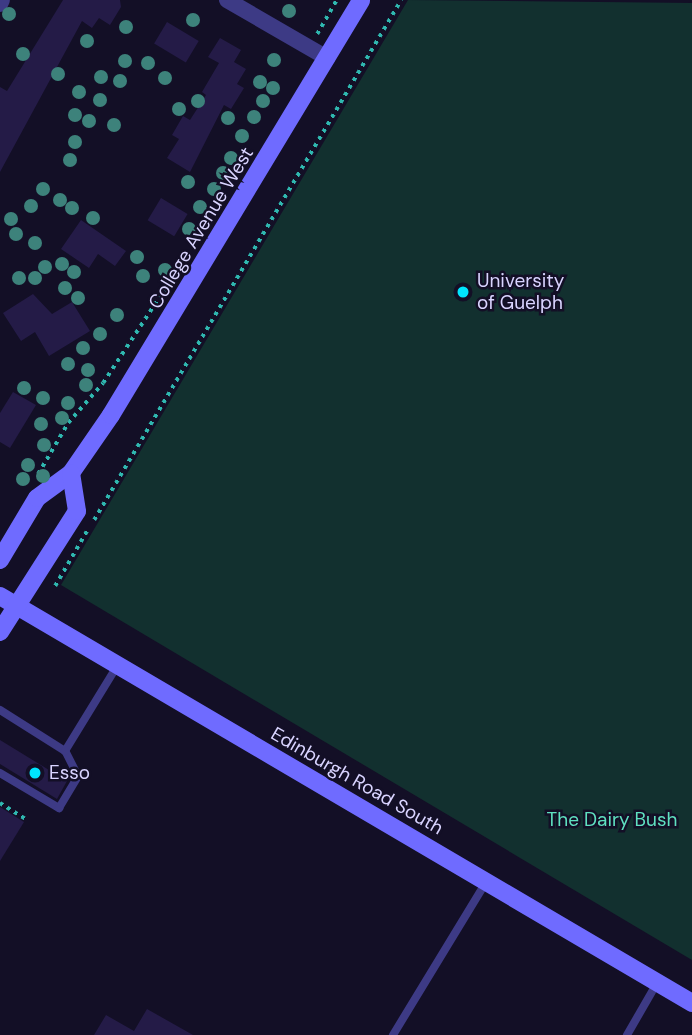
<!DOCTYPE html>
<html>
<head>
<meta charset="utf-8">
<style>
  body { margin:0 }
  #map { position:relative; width:692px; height:1035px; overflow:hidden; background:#130f26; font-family:"DM Sans",sans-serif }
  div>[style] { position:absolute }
  .green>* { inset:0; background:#12302f }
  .building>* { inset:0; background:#241b47; transform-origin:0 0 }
  .path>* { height:3.5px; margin-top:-1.75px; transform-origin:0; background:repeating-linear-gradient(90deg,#2fb8b0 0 3.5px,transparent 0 8.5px) }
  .service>* { height:8px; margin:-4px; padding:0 4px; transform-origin:4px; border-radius:4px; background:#3d3a85 }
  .minor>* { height:16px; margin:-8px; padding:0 8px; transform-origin:8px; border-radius:8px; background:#3d3a85 }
  .secondary>* { height:18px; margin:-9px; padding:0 9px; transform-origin:9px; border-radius:9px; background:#6f6bff }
  .trees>* { width:14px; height:14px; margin:-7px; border-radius:50%; background:#3d827b }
  .dots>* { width:19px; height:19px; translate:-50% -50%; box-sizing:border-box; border:4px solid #130f26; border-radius:50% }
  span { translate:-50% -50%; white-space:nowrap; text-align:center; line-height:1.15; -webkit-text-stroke:5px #130f26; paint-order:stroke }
  .street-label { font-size:19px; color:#d9d4ff }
  .poi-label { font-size:19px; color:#d9d4ff }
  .left { translate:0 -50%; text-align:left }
  .park-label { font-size:19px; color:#5fe0c0 }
</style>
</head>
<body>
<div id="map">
  <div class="green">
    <i style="clip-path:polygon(408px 0,692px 3px,692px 960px,61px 585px)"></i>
  </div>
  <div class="building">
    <i style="clip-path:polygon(63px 0,120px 0,121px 7px,110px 25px,99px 18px,92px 28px,82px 21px,0 172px,0 87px,7px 91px)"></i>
    <i style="left:167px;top:22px;width:37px;height:25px;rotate:31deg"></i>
    <i style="clip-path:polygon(220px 38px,241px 50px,234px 62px,246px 69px,237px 84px,244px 88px,231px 109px,224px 105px,190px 172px,167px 158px,179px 139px,172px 135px,183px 116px,190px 120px,206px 95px,202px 92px,219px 63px,208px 57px)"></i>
    <i style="left:161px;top:198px;width:31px;height:26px;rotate:31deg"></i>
    <i style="clip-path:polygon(81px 220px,126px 251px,115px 266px,98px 254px,89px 268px,61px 249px)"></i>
    <i style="clip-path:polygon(33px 294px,52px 314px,72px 302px,90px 331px,49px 356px,35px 332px,21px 341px,3px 313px)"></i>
    <i style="clip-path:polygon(13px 392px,36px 405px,10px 448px,0 442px,0 413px)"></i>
    <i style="clip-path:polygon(0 740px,67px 781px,57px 799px,0 764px)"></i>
    <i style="clip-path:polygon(0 807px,24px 822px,0 861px)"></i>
    <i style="clip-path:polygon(147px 1009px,193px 1035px,94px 1035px,106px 1015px,134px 1031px)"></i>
  </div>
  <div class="path">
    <i style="left:317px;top:34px;width:39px;rotate:-60deg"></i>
    <i style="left:38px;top:474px;width:59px;rotate:-59.5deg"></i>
    <i style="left:68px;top:423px;width:53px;rotate:-48.8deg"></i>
    <i style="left:103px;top:383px;width:111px;rotate:-56.7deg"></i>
    <i style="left:94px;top:520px;width:604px;rotate:-59.44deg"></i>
    <i style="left:55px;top:586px;width:66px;rotate:-59.9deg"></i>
    <i style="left:0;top:803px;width:31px;rotate:32deg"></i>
  </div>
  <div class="service">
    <i style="left:0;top:710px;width:77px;rotate:32.2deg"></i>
    <i style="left:0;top:773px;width:69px;rotate:30.7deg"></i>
    <i style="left:59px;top:808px;width:37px;rotate:-59deg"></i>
    <i style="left:78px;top:776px;width:28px;rotate:-117deg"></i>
    <i style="left:65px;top:751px;width:100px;rotate:-58.5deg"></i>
    <i style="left:393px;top:1035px;width:179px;rotate:-58.7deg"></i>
    <i style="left:627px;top:1035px;width:60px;rotate:-60deg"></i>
  </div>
  <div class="minor">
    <i style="left:227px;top:0;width:116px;rotate:30.1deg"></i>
    <i style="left:0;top:4px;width:4px;rotate:-63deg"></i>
  </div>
  <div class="secondary">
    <i style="left:0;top:560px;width:72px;rotate:-59.2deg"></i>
    <i style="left:37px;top:498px;width:42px;rotate:-36.3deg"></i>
    <i style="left:71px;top:473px;width:70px;rotate:-55.4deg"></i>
    <i style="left:111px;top:415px;width:484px;rotate:-58.9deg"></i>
    <i style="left:0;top:596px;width:803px;rotate:30.46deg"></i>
    <i style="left:0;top:632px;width:143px;rotate:-57.5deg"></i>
    <i style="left:77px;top:511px;width:38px;rotate:-99deg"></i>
  </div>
  <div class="trees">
    <i style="left:289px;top:11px"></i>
    <i style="left:9px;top:14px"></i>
    <i style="left:193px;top:20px"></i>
    <i style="left:126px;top:27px"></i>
    <i style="left:87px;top:41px"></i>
    <i style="left:23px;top:54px"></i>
    <i style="left:274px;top:60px"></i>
    <i style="left:125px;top:61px"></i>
    <i style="left:148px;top:63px"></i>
    <i style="left:58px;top:74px"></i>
    <i style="left:101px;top:77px"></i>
    <i style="left:165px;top:78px"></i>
    <i style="left:120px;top:81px"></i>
    <i style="left:260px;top:82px"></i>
    <i style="left:273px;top:88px"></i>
    <i style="left:79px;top:92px"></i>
    <i style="left:100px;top:100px"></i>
    <i style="left:198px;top:101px"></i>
    <i style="left:263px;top:101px"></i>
    <i style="left:179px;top:109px"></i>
    <i style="left:75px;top:115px"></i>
    <i style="left:254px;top:117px"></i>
    <i style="left:228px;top:118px"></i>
    <i style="left:89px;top:121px"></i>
    <i style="left:114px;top:125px"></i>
    <i style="left:242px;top:136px"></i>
    <i style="left:75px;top:142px"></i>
    <i style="left:231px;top:158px"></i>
    <i style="left:70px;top:160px"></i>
    <i style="left:223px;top:173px"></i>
    <i style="left:188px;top:182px"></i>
    <i style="left:43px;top:189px"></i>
    <i style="left:214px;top:189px"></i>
    <i style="left:60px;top:200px"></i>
    <i style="left:31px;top:206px"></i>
    <i style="left:200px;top:207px"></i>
    <i style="left:72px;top:208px"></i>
    <i style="left:93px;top:218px"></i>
    <i style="left:11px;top:219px"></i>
    <i style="left:189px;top:229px"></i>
    <i style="left:16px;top:234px"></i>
    <i style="left:35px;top:243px"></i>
    <i style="left:137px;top:257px"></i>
    <i style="left:62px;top:264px"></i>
    <i style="left:45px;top:267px"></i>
    <i style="left:165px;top:270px"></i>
    <i style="left:74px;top:272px"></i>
    <i style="left:143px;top:276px"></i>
    <i style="left:19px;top:278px"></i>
    <i style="left:35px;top:278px"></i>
    <i style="left:65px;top:288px"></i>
    <i style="left:78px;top:298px"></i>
    <i style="left:117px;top:315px"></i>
    <i style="left:100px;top:334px"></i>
    <i style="left:83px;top:348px"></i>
    <i style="left:68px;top:364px"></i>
    <i style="left:88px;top:370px"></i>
    <i style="left:86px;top:385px"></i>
    <i style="left:24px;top:388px"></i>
    <i style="left:43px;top:398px"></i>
    <i style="left:68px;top:403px"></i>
    <i style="left:62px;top:418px"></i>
    <i style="left:41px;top:424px"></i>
    <i style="left:44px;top:445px"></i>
    <i style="left:28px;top:465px"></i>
    <i style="left:43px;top:476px"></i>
    <i style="left:23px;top:479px"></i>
  </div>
  <div class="dots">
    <i style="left:463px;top:292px;background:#00e5ff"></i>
    <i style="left:35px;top:773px;background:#00e5ff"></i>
  </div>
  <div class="street-label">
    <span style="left:201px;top:228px;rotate:-59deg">College Avenue West</span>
    <span style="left:357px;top:781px;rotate:30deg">Edinburgh Road South</span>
  </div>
  <div class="poi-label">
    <span class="left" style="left:477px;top:292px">University<br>of Guelph</span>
    <span class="left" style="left:49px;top:773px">Esso</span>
  </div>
  <div class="park-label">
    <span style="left:612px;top:820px">The Dairy Bush</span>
  </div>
</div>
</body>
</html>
